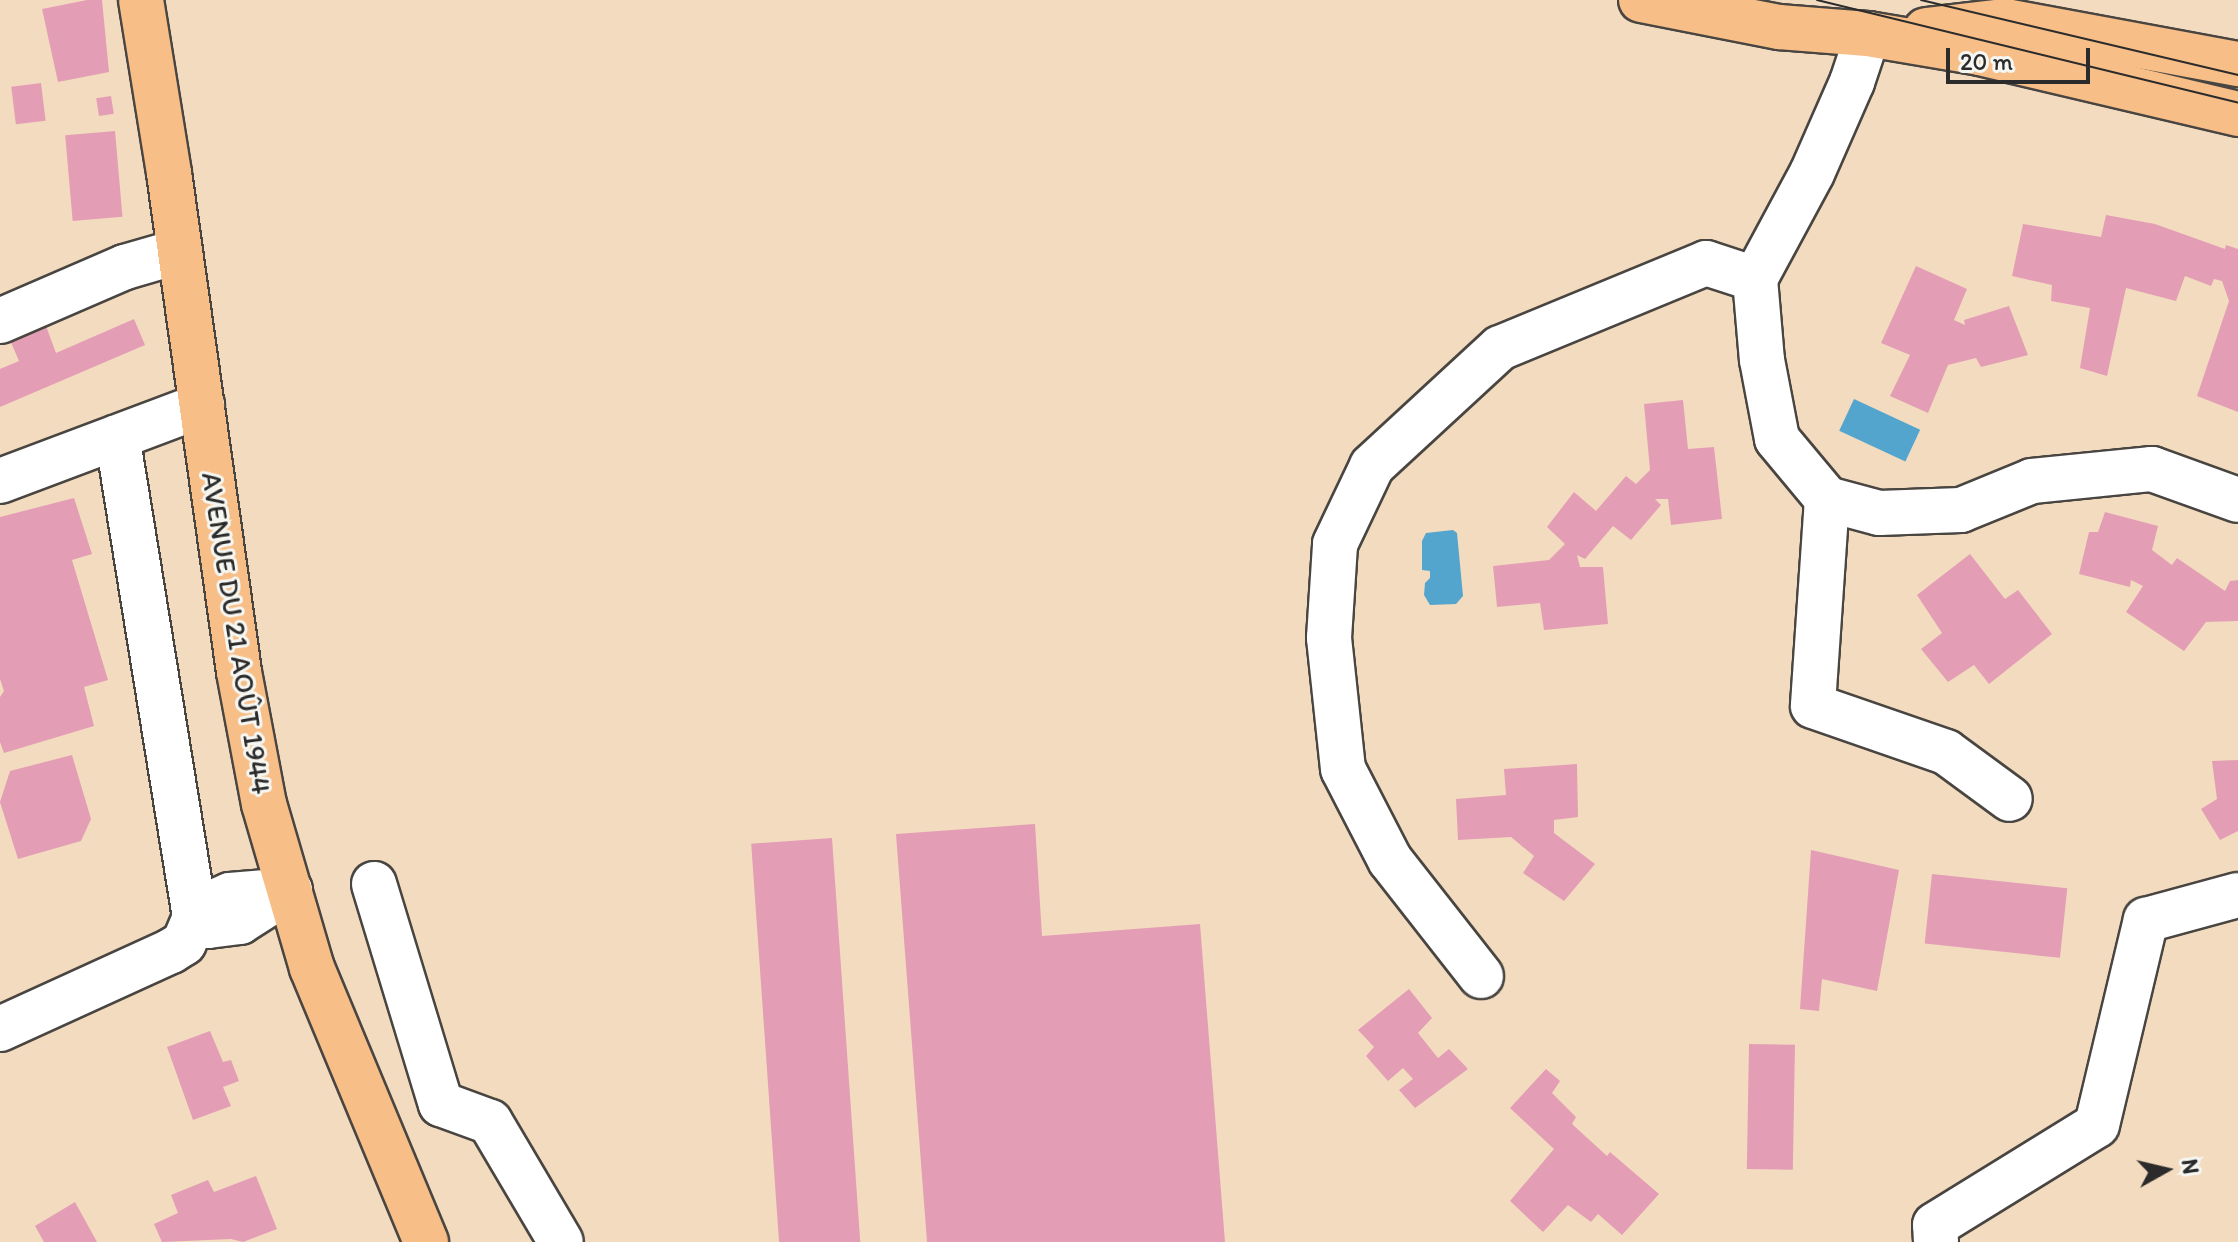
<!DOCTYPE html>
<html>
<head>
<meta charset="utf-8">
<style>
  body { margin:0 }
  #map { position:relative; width:2238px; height:1242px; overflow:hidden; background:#f3dbbf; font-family:Itim,sans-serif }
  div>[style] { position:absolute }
  .water>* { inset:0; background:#53a5ce; transform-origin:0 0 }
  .building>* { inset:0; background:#e39eb5; transform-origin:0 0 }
  .roads { filter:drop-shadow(2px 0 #494541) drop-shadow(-2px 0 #494541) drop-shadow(0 2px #494541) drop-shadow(0 -2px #494541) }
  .minor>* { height:44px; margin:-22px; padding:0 22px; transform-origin:22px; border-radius:22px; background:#fff }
  .major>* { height:44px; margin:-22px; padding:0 22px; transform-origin:22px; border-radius:22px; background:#f7be87 }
  .tram>* { height:2px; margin:-1px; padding:0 1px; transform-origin:1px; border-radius:1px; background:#2b2b2b }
  span { translate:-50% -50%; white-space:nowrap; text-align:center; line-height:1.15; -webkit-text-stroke:6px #f6f6f2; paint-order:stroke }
  .street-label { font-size:28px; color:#2b2b2b }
  .north { position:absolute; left:2126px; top:1130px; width:80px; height:80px; -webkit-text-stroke:6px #f6f6f2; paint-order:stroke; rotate:82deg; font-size:22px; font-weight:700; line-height:32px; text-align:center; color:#2b2b2b }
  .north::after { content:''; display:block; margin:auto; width:28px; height:36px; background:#2b2b2b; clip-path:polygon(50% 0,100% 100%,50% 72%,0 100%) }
  .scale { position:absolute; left:1946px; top:48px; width:144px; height:36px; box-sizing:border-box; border:4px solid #2b2b2b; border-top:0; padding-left:10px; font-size:24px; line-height:28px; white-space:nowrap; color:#2b2b2b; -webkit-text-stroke:6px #f6f6f2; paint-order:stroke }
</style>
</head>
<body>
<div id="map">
  <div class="water">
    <i style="left:1854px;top:399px;width:73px;height:35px;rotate:25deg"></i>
    <i style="clip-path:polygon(1453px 530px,1457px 533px,1463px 596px,1456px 604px,1430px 605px,1424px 595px,1425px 583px,1430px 578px,1430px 571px,1422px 570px,1422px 541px,1426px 533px)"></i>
  </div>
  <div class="building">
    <i style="clip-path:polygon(87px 0,102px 0,109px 72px,58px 82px,42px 9px)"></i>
    <i style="left:41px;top:83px;width:38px;height:30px;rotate:83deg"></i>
    <i style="left:111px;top:96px;width:18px;height:15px;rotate:81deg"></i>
    <i style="left:115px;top:131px;width:86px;height:50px;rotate:85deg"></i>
    <i style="clip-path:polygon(2106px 215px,2155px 224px,2225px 249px,2226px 245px,2238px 249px,2238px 412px,2197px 396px,2229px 301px,2222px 281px,2214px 279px,2211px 286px,2185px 276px,2176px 301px,2126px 288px,2107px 376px,2080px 368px,2090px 308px,2051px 301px,2052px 285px,2012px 276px,2023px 224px,2101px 237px)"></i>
    <i style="clip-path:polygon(1916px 266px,1967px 289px,1954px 320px,1965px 325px,1964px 320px,2009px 306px,2028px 355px,1981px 367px,1976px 358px,1948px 365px,1928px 413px,1890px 396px,1910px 355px,1881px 343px)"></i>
    <i style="clip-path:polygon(43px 318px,56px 353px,134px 319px,145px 345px,0 407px,0 369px,19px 361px,7px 333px)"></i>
    <i style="clip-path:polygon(1683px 400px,1688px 449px,1714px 447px,1722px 519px,1671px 525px,1668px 499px,1655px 499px,1661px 505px,1631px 540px,1613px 526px,1585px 559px,1577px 555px,1580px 567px,1603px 567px,1608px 624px,1544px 630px,1540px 603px,1497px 607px,1493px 566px,1549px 560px,1565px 544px,1547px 527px,1574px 492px,1596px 511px,1626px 476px,1636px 484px,1650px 470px,1644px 404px)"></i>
    <i style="clip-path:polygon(74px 498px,92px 554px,72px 560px,108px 680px,84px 687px,94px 726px,4px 753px,0 742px,0 697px,4px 691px,0 679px,0 517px)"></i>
    <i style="clip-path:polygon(2105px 512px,2158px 526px,2152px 550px,2172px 565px,2177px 558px,2225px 591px,2230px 581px,2238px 580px,2238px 621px,2206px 622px,2184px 651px,2126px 612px,2143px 586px,2131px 580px,2130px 587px,2079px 574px,2089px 532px,2098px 532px)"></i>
    <i style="clip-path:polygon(1970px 554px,2005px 599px,2018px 590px,2052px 634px,1989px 684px,1974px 665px,1948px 682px,1921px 649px,1942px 633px,1917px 595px)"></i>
    <i style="clip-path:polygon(72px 755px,91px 819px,81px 841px,18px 859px,0 802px,10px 771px)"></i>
    <i style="clip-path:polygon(2238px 760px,2238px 831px,2220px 840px,2201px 809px,2217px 799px,2212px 761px)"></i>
    <i style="clip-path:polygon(1577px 764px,1578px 817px,1554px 820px,1554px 833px,1595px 864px,1564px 901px,1523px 873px,1534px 856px,1511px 837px,1458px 840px,1456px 799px,1506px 795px,1504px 769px)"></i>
    <i style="clip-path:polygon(1035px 824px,1042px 936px,1200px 924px,1225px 1242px,927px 1242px,896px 834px)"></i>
    <i style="left:832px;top:838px;width:405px;height:81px;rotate:86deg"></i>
    <i style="clip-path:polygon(1811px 850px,1899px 870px,1877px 991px,1822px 979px,1819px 1011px,1800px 1009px)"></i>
    <i style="left:1932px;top:874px;width:136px;height:70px;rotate:6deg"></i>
    <i style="clip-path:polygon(1409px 989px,1432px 1018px,1418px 1033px,1438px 1058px,1449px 1049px,1468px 1069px,1415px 1108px,1399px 1090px,1413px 1079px,1403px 1068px,1388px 1081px,1366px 1056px,1374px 1047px,1358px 1030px)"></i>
    <i style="clip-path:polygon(210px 1031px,223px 1062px,231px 1060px,239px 1081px,223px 1087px,231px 1106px,193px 1120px,167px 1047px)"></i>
    <i style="left:1749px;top:1044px;width:46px;height:125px;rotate:1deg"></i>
    <i style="clip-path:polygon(1546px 1069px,1560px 1081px,1552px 1093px,1576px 1117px,1572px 1124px,1607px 1156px,1610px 1152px,1659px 1194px,1622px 1235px,1598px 1214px,1591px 1222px,1568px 1205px,1543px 1232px,1510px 1201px,1554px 1149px,1510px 1108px)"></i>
    <i style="clip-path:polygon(256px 1176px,277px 1229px,243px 1242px,231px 1239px,162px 1242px,154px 1224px,178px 1213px,171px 1195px,208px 1180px,214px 1192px)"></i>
    <i style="clip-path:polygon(75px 1202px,97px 1242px,44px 1242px,35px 1226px)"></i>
  </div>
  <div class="roads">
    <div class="minor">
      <i style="left:1868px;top:34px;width:51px;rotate:108.4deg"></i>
      <i style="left:1852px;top:82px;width:99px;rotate:113.7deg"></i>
      <i style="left:1812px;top:173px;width:120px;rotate:118.3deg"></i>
      <i style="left:1755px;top:279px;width:81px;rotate:85.1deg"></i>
      <i style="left:1762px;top:360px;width:80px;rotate:79.2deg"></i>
      <i style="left:1777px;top:439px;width:78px;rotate:50.2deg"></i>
      <i style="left:1827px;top:499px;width:54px;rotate:15.1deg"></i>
      <i style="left:1879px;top:513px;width:82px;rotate:-2.1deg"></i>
      <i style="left:1961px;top:510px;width:77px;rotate:-22.2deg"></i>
      <i style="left:2032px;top:481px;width:121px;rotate:-5.7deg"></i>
      <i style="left:2152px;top:469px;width:91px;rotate:19.8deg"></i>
      <i style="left:0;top:321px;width:136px;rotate:-23.4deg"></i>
      <i style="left:125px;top:267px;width:57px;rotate:-16.2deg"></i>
      <i style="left:0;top:481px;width:216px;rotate:-20.6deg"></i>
      <i style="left:1827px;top:499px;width:207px;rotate:93.9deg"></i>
      <i style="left:1813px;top:706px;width:141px;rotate:19.1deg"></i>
      <i style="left:1946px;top:752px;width:79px;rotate:36.3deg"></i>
      <i style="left:374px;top:884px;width:230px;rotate:73.1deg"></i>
      <i style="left:441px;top:1104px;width:52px;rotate:20.2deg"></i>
      <i style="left:490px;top:1122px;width:139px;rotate:59.4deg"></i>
      <i style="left:290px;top:890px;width:59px;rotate:147.4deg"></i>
      <i style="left:240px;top:922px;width:32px;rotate:173deg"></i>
      <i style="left:208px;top:926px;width:16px;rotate:-145deg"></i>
      <i style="left:195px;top:917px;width:24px;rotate:-38deg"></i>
      <i style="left:214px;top:902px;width:17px;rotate:-24deg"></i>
      <i style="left:230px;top:895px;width:60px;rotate:-4.8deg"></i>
      <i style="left:1481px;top:976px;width:147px;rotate:-128.1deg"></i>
      <i style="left:1390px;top:860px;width:102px;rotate:-117.3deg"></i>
      <i style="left:1343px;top:769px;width:132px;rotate:-96.1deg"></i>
      <i style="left:1329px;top:638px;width:94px;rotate:-86.3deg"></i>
      <i style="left:1335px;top:544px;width:86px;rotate:-64.6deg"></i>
      <i style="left:1372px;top:466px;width:174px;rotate:-42.7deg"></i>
      <i style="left:1500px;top:348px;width:223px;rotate:-22.4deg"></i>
      <i style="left:1706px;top:263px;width:52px;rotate:18.1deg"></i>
      <i style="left:0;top:1029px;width:188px;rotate:-24.5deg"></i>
      <i style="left:171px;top:951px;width:15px;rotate:-32deg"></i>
      <i style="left:184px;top:943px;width:28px;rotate:-67deg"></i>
      <i style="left:195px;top:917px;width:486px;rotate:-99.2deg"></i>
      <i style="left:1936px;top:1242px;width:17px;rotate:-93deg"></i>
      <i style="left:1935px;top:1225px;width:190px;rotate:-31.7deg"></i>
      <i style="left:2097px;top:1125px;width:211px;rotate:-76.6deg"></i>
      <i style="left:2146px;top:920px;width:95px;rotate:-15.2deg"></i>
    </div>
    <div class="major">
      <i style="left:141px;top:0;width:175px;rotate:80.8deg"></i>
      <i style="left:169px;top:173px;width:504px;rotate:82.01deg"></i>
      <i style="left:239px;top:672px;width:134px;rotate:79.3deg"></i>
      <i style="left:264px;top:804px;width:171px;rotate:73.7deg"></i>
      <i style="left:312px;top:968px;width:297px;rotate:67.4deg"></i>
      <i style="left:1641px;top:0;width:141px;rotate:11.1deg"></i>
      <i style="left:1779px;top:27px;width:89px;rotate:4.5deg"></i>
      <i style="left:1868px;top:34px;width:114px;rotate:9.6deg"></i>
      <i style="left:1980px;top:53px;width:265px;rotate:13.3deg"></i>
      <i style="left:1926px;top:30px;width:80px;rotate:-6.5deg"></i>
      <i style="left:2005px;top:21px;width:237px;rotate:10.5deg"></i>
    </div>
  </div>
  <div class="tram">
    <i style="left:1817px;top:0;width:433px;rotate:13.7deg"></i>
    <i style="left:1921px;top:0;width:326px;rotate:13.3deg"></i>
  </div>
  <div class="street-label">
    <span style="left:237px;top:633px;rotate:81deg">AVENUE DU 21 AOÛT 1944</span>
  </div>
  <div class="north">N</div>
  <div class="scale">20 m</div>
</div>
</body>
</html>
